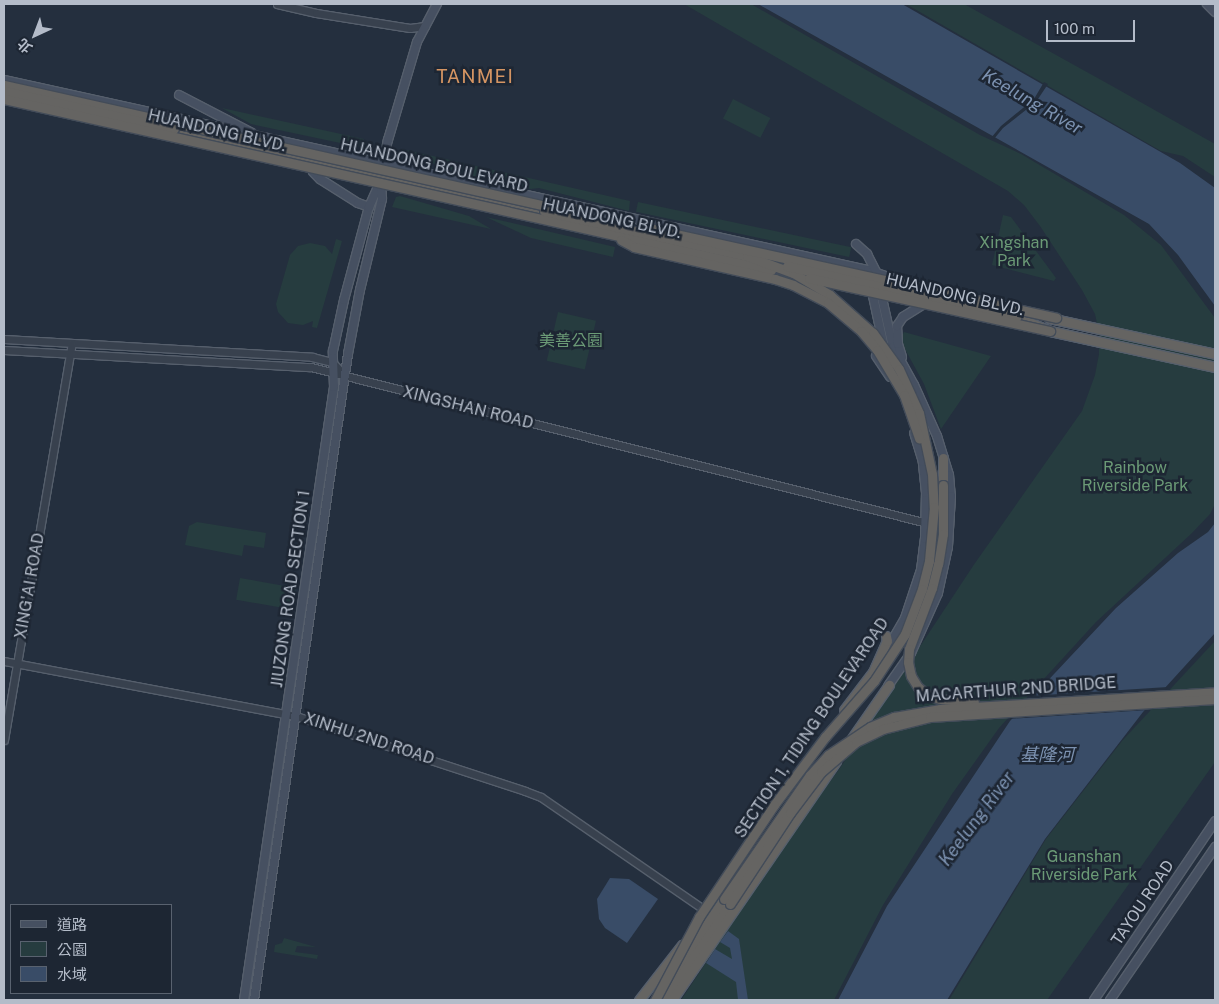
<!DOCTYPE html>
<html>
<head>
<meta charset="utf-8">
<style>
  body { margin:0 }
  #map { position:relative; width:1219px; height:1004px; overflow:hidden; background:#242f3e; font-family:"Public Sans","Noto Sans TC",sans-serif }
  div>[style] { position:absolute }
  .green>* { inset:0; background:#263c3f; transform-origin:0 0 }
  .water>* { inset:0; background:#394c67 }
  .pier>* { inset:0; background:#242f3e }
  .roads { filter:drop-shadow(1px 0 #565f6c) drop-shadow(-1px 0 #565f6c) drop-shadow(0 1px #565f6c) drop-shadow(0 -1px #565f6c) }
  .tertiary>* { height:7px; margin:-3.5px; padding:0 3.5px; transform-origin:3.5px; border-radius:3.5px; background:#38414e }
  .secondary>* { height:8px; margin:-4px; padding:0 4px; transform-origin:4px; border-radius:4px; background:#465061 }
  .trunk>* { height:9px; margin:-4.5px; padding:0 4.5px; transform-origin:4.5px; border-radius:4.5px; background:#656462 }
  .bridges { filter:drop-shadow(1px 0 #434c59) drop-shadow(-1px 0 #434c59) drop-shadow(0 1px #434c59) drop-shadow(0 -1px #434c59) }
  .trunk-bridge>* { height:9px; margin:-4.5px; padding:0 4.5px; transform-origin:4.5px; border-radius:4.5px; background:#656462 }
  span { translate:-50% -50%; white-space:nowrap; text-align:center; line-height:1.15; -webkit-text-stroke:5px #1d2633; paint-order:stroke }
  .street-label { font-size:16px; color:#b4bcc9 }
  .park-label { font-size:16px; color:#6b9a76 }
  .water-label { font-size:18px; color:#7c92b1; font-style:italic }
  .quarter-label { font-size:19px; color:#d59563; letter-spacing:1px }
  .frame { position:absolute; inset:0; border:5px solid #b4bcc9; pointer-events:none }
  .legend { position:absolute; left:10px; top:904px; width:162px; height:90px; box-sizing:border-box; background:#1d2633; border:1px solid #59626f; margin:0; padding:6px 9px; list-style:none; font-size:15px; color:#b4bcc9 }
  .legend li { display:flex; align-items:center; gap:10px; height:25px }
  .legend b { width:25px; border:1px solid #59626f }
  .north { position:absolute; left:10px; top:10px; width:50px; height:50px; -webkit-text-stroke:4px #1d2633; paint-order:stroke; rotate:223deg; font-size:14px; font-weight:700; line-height:20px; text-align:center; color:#b4bcc9 }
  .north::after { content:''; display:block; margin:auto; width:18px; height:22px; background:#b4bcc9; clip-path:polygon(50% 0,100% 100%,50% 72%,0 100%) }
  .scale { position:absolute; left:1046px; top:20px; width:89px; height:22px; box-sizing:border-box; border:2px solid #b4bcc9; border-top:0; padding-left:6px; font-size:15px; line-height:18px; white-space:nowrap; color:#b4bcc9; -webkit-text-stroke:4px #1d2633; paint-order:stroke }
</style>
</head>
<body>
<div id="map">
  <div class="green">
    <i style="clip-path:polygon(684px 4px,751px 4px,980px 135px,1021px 154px,1124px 215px,1161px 245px,1215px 318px,1215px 504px,1210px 514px,1192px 533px,1096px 622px,999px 728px,952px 794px,883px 905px,834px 1000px,681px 1000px,715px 949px,756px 882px,840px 768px,973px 566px,1082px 411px,1095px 375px,1099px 354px,1099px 333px,1095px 314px,1082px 290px,1040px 226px,1024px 205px,1008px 191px)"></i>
    <i style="clip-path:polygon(906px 4px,964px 4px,1112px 86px,1215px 144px,1215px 177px,1183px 156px,1161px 151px)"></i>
    <i style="left:733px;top:99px;width:42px;height:22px;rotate:27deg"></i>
    <i style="clip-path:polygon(222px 108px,364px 139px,364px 148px,251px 124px)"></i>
    <i style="clip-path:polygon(402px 149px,630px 201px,629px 211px,539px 188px,531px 189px,461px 173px,400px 152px)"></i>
    <i style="clip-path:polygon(400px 196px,469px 216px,491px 229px,392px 207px,396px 197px)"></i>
    <i style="left:638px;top:202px;width:218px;height:10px;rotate:12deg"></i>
    <i style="clip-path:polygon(1003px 215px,1011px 217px,1056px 278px,1054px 281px,992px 265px)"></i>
    <i style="clip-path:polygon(486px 217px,615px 247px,613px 257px,531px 238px)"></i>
    <i style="clip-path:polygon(336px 239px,342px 241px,317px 328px,312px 327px,313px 321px,303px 325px,288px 323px,278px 312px,276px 304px,290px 255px,298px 246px,310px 243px,325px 246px,332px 254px)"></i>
    <i style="left:558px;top:312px;width:39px;height:50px;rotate:13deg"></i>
    <i style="clip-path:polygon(904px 332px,991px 356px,941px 429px,924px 384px,900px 340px)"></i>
    <i style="clip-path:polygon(197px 522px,266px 533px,264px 548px,244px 545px,242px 556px,185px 545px,189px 526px)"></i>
    <i style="left:240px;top:578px;width:57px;height:22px;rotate:10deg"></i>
    <i style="clip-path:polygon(1215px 641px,1215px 762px,1047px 1000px,949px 1000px,1046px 839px,1122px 741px)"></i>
    <i style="clip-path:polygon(284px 938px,316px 947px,297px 946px,295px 952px,318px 955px,317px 959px,274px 952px,275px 945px,282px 943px)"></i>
  </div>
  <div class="water">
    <i style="clip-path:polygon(758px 4px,902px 4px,1180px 163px,1215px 188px,1215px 306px,1178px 255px,1149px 224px)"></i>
    <i style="clip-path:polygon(1215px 523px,1215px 633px,1143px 712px,1045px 839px,947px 1000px,838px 1000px,887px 906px,1010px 721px,1116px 608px,1178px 553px,1208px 532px)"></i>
    <i style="clip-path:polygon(610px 878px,629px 879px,658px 899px,627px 943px,605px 928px,599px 919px,597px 899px)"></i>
    <i style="clip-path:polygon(728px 931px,739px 939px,748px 1000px,738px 1000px,736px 982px,706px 963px,715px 949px,732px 959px,730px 948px,720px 942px)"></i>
  </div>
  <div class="pier">
    <i style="clip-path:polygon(1044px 82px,1048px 84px,1036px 102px,1003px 128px,994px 139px,991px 138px,1001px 126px,1034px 99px)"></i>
    <i style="clip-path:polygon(1168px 687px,1148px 710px,1008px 719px,1029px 696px)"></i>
  </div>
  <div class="roads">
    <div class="tertiary">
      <i style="left:277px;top:4px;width:40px;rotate:13deg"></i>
      <i style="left:316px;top:13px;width:95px;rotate:9.1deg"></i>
      <i style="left:410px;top:28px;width:15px;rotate:-8deg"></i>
      <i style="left:4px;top:339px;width:309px;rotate:3.3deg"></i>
      <i style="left:312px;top:357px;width:21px;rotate:14deg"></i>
      <i style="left:332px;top:362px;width:18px;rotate:47deg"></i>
      <i style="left:4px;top:350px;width:307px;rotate:3.2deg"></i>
      <i style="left:311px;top:367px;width:631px;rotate:14.21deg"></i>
      <i style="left:4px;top:661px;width:297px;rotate:10.7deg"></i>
      <i style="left:296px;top:716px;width:241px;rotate:18.1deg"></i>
      <i style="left:525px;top:791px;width:17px;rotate:21deg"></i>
      <i style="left:541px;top:797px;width:192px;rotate:34.6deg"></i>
      <i style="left:4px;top:740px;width:402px;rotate:-80.3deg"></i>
    </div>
    <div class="secondary">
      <i style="left:1207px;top:4px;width:11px;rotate:45deg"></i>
      <i style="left:4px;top:80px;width:885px;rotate:12.4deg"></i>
      <i style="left:868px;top:270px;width:31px;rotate:19deg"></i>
      <i style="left:179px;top:95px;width:82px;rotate:27.5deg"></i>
      <i style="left:383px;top:167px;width:27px;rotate:-80deg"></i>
      <i style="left:388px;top:140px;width:102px;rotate:-73.5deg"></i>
      <i style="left:417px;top:42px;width:43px;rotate:-62.2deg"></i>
      <i style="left:313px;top:172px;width:10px;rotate:45deg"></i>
      <i style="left:320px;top:179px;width:45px;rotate:32.3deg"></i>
      <i style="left:358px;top:203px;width:12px;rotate:20deg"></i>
      <i style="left:856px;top:244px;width:15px;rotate:42deg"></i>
      <i style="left:867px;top:254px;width:25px;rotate:63deg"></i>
      <i style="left:765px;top:270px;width:26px;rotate:11deg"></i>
      <i style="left:871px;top:287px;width:61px;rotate:77.8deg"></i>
      <i style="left:880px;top:289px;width:59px;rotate:77.4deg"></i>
      <i style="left:893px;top:347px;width:43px;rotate:61.1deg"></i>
      <i style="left:914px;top:385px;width:56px;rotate:65.7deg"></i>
      <i style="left:937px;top:436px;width:41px;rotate:72.9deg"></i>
      <i style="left:949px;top:475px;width:21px;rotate:85deg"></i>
      <i style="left:951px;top:496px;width:51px;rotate:93.4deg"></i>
      <i style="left:948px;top:547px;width:47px;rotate:102.3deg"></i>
      <i style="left:938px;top:593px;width:66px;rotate:114.2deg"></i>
      <i style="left:911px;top:653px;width:39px;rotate:125deg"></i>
      <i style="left:876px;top:356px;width:25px;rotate:56deg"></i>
      <i style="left:902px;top:357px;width:14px;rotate:-107deg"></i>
      <i style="left:898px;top:344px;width:18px;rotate:-93deg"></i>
      <i style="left:897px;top:326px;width:11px;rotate:-56deg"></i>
      <i style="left:903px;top:317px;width:25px;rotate:-32deg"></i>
      <i style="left:882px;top:658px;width:46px;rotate:-60.1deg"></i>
      <i style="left:905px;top:618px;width:51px;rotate:-71.6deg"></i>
      <i style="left:921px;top:570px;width:31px;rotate:-83deg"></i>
      <i style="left:925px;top:539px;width:46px;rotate:-88.8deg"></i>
      <i style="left:926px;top:493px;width:31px;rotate:-96deg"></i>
      <i style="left:923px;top:462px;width:30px;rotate:-107deg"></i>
      <i style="left:244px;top:1000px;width:620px;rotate:-81.65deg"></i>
      <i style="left:334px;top:387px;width:36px;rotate:-92deg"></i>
      <i style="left:333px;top:351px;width:52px;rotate:-77.8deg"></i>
      <i style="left:344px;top:300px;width:96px;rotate:-75deg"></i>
      <i style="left:369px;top:207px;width:24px;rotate:-66deg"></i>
      <i style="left:254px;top:1000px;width:653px;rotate:-81.72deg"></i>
      <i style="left:348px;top:354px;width:65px;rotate:-79.4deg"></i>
      <i style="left:360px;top:290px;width:94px;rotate:-76.4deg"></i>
      <i style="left:382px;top:199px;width:20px;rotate:-93deg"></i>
      <i style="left:1094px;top:1000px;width:216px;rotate:-55.9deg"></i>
      <i style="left:1110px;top:1000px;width:186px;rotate:-55.5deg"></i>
    </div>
    <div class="trunk">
      <i style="left:174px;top:129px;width:385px;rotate:12.6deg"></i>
      <i style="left:571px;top:206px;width:32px;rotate:32deg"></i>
      <i style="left:1016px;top:317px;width:37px;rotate:22deg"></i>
      <i style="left:1050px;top:331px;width:169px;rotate:12.3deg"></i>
      <i style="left:1049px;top:318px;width:170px;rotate:12.2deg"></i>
      <i style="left:943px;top:458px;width:27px;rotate:90deg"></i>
      <i style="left:844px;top:710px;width:48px;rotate:-52.7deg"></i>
      <i style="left:873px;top:672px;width:34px;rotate:-66deg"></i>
      <i style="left:887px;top:641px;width:5px;rotate:-101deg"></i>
      <i style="left:852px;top:738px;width:65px;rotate:-55.1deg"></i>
      <i style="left:671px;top:975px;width:93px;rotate:-55.1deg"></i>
      <i style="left:639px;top:1000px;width:70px;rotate:-52deg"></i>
      <i style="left:664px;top:1000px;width:116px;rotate:-55.5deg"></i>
      <i style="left:672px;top:1000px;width:290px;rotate:-55.5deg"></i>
    </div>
  </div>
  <div class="bridges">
    <div class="trunk-bridge">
      <i style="left:4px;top:85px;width:565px;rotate:12.58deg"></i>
      <i style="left:4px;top:91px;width:174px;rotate:12.6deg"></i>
      <i style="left:4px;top:99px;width:786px;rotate:12.57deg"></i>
      <i style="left:544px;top:211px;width:208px;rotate:12.5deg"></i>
      <i style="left:747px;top:256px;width:49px;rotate:20.3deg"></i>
      <i style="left:793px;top:273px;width:43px;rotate:30.7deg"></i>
      <i style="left:830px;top:295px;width:57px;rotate:41.5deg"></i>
      <i style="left:873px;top:333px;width:44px;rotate:54.2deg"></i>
      <i style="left:899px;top:369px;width:48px;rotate:65.6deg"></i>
      <i style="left:919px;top:413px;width:62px;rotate:78deg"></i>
      <i style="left:932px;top:474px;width:33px;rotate:87deg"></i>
      <i style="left:934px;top:507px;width:54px;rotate:95.3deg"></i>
      <i style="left:929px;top:561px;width:29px;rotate:104deg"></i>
      <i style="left:922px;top:589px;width:48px;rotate:110.7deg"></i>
      <i style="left:905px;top:634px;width:56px;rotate:123.4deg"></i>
      <i style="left:874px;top:681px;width:74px;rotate:131.2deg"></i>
      <i style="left:825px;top:737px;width:85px;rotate:126.9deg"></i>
      <i style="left:774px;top:805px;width:135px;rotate:123.8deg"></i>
      <i style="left:699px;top:917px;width:94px;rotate:117.9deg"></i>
      <i style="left:648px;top:228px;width:418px;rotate:12.4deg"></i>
      <i style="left:621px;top:240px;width:15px;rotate:28deg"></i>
      <i style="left:634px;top:247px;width:145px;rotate:12.8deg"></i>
      <i style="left:775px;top:279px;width:19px;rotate:18deg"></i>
      <i style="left:793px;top:285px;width:39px;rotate:27deg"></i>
      <i style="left:828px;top:303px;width:43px;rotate:40.3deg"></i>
      <i style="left:861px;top:331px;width:25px;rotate:50deg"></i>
      <i style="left:877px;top:350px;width:52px;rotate:59deg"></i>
      <i style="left:904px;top:395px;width:46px;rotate:70.8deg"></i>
      <i style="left:787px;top:266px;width:235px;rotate:12.6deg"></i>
      <i style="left:809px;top:278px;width:247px;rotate:12.4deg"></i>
      <i style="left:943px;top:485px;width:49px;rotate:90deg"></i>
      <i style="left:943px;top:534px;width:30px;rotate:99deg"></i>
      <i style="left:938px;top:564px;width:25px;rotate:104deg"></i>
      <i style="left:932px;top:588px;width:65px;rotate:110.7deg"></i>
      <i style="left:909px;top:649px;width:13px;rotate:94deg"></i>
      <i style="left:908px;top:662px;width:14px;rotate:78deg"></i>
      <i style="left:911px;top:676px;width:13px;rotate:58deg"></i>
      <i style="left:918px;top:687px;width:14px;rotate:39deg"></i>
      <i style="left:929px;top:696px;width:11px;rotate:15deg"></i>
      <i style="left:940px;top:699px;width:34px;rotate:5deg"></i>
      <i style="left:724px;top:899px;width:151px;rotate:-55.3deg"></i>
      <i style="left:810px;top:775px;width:27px;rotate:-48deg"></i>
      <i style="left:828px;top:755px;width:50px;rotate:-33.7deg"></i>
      <i style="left:870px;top:727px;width:26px;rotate:-23deg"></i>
      <i style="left:894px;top:717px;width:47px;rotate:-9.9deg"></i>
      <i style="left:940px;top:709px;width:276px;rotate:-3.5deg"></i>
      <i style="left:730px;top:904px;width:109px;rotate:-56.6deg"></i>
      <i style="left:790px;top:813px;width:51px;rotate:-52.9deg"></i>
      <i style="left:821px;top:772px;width:46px;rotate:-40.6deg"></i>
      <i style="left:856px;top:742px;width:30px;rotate:-26deg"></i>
      <i style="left:883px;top:729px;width:49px;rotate:-14.3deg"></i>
      <i style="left:930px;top:717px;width:286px;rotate:-3.6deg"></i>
    </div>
  </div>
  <div class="street-label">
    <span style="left:217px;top:131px;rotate:13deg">HUANDONG BLVD.</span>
    <span style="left:434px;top:166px;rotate:13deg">HUANDONG BOULEVARD</span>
    <span style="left:612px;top:219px;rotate:12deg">HUANDONG BLVD.</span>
    <span style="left:955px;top:295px;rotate:13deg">HUANDONG BLVD.</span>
    <span style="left:468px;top:408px;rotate:14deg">XINGSHAN ROAD</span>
    <span style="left:30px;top:586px;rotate:-80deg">XING'AI ROAD</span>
    <span style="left:291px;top:589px;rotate:-82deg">JIUZONG ROAD SECTION 1</span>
    <span style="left:1016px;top:690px;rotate:-4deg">MACARTHUR 2ND BRIDGE</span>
    <span style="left:812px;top:728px;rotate:-56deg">SECTION 1, TIDING BOULEVAROAD</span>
    <span style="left:369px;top:739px;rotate:18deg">XINHU 2ND ROAD</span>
    <span style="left:1143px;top:903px;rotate:-56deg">TAYOU ROAD</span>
  </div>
  <div class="park-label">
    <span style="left:1014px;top:252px">Xingshan<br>Park</span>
    <span style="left:571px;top:341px">美善公園</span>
    <span style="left:1135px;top:477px">Rainbow<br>Riverside Park</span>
    <span style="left:1084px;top:866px">Guanshan<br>Riverside Park</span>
  </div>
  <div class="water-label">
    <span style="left:1032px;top:102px;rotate:30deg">Keelung River</span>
    <span style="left:1047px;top:755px">基隆河</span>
    <span style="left:977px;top:819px;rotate:-53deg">Keelung River</span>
  </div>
  <div class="quarter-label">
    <span style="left:475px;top:77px">TANMEI</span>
  </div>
  <div class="frame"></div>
  <ul class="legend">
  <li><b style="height:6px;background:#465061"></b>道路</li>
  <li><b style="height:14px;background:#263c3f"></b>公園</li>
  <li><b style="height:14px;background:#394c67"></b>水域</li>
  </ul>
  <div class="north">北</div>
  <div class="scale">100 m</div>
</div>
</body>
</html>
